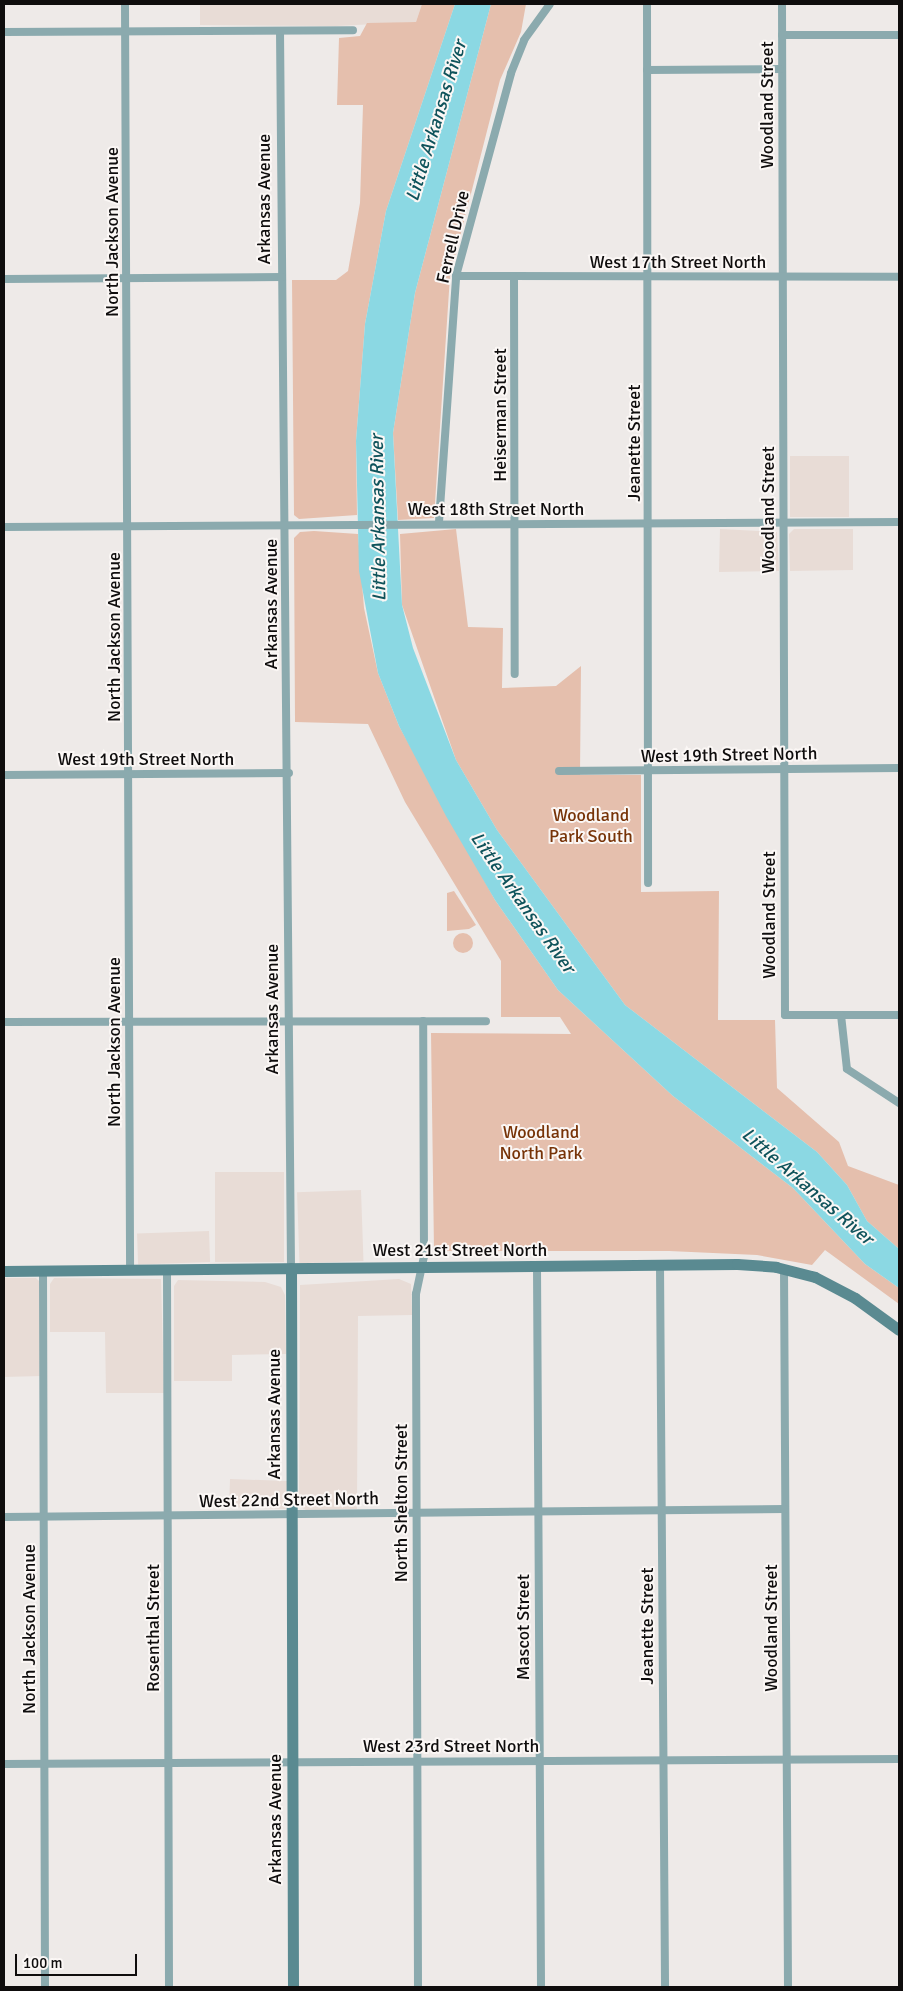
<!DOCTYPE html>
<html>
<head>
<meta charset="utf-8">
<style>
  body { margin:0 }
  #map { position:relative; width:903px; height:1991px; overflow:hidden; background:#eeeae8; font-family:Signika,sans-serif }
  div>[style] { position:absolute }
  .built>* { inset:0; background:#e8dcd6; transform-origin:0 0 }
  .green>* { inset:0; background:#e5bfad }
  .round { border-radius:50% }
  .water>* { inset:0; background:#8bd8e3 }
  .street>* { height:8px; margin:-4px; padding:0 4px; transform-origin:4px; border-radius:4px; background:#8baaae }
  .secondary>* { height:11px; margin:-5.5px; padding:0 5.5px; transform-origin:5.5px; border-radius:5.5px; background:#5a8a91 }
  span { translate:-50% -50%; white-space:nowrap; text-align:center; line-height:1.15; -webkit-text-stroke:4px #fbf7f5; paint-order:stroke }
  .street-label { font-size:18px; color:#0f0d0d }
  .park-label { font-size:18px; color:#773307 }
  .water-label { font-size:19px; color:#0f535b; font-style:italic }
  .frame { position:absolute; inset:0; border:5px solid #0f0d0d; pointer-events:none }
  .scale { position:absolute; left:15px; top:1954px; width:122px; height:22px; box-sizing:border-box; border:2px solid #0f0d0d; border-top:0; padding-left:6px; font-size:15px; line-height:18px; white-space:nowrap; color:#0f0d0d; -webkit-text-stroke:4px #fbf7f5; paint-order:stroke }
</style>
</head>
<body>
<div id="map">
  <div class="built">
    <i style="clip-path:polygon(200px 4px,422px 4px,416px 22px,336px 26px,200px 25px)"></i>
    <i style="left:790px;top:456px;width:59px;height:61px"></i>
    <i style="clip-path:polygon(720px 529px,777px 532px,779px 571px,719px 572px)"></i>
    <i style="clip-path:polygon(794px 529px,853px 529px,853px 570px,790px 571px,789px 534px)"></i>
    <i style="left:215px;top:1172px;width:69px;height:90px"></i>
    <i style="left:361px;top:1190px;width:71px;height:64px;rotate:88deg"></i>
    <i style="left:209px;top:1231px;width:31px;height:72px;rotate:88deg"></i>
    <i style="clip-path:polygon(4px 1278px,36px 1278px,40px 1282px,41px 1376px,4px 1377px)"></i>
    <i style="clip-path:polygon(54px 1278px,161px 1279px,164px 1393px,106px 1393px,105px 1332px,50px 1332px,50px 1284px)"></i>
    <i style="clip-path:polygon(399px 1279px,411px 1284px,412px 1315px,358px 1316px,357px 1509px,306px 1510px,299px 1506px,300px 1285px)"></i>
    <i style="clip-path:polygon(178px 1280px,265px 1282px,281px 1287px,285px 1295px,286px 1354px,232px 1355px,232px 1381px,174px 1381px,174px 1286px)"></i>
    <i style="left:287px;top:1481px;width:28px;height:57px;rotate:92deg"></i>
  </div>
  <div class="green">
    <i style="clip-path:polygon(422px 4px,455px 4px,386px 211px,365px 324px,356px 441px,357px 515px,299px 519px,294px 515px,292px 280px,336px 280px,348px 271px,360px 203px,363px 105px,337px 105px,339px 38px,360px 36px,367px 23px,416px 22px)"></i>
    <i style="clip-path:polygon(491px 4px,526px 4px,521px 32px,500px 80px,450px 276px,434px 518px,398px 520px,393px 433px,415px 293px)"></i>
    <i style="clip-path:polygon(456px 529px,468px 627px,503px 628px,502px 688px,556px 686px,581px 666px,580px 775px,641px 775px,641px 892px,719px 891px,718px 1020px,775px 1020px,777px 1088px,839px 1142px,848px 1166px,899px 1185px,899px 1249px,867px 1221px,847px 1185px,817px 1152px,625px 1005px,497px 830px,456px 760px,402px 605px,400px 534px)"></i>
    <i style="clip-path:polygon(314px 531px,358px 534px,364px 608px,378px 673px,399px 726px,495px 900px,558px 990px,673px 1096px,793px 1188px,865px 1264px,899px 1288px,899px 1304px,825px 1250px,812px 1265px,757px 1255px,669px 1251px,434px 1251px,431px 1033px,571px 1034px,560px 1017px,501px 1017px,501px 961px,405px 802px,368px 724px,295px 722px,294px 538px,300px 532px)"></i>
    <i style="clip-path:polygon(454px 891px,476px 925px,469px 929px,447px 931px,447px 893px)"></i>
    <i class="round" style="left:453px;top:933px;width:20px;height:20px"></i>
  </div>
  <div class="water">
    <i style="clip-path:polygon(455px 4px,491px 4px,415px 293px,393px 433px,402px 605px,413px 648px,456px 760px,497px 830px,625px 1005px,817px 1152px,847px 1185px,867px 1221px,899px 1249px,899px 1288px,865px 1264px,793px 1188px,673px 1096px,558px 990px,495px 900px,446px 816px,399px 726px,378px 673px,359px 571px,356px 441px,365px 324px,386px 211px)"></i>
  </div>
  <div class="street">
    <i style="left:125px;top:4px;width:1266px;rotate:89.77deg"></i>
    <i style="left:647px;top:4px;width:879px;rotate:89.93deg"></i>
    <i style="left:782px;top:4px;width:1011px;rotate:89.83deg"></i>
    <i style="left:785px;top:1015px;width:114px"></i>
    <i style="left:280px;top:31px;width:1237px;rotate:89.49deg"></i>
    <i style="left:4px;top:32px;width:349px;rotate:-0.3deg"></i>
    <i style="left:782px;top:35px;width:117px"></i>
    <i style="left:647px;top:70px;width:133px;rotate:-0.4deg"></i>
    <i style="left:456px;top:276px;width:443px;rotate:0.1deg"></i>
    <i style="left:514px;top:277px;width:397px;rotate:89.9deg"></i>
    <i style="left:4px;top:279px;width:278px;rotate:-0.4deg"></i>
    <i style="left:439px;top:522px;width:247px;rotate:-86deg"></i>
    <i style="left:456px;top:276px;width:210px;rotate:-74.8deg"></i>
    <i style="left:511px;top:73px;width:35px;rotate:-68deg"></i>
    <i style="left:524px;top:40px;width:44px;rotate:-54.2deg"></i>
    <i style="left:4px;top:527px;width:895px;rotate:-0.32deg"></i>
    <i style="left:559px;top:771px;width:340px;rotate:-0.5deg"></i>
    <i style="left:4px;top:775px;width:285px;rotate:-0.4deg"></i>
    <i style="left:841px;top:1015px;width:54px;rotate:83.7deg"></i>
    <i style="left:847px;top:1069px;width:62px;rotate:33.2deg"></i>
    <i style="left:4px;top:1022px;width:482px;rotate:-0.1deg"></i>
    <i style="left:660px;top:1265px;width:722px;rotate:89.6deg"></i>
    <i style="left:537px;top:1267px;width:720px;rotate:89.68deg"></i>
    <i style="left:167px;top:1269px;width:718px;rotate:89.84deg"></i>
    <i style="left:784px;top:1269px;width:718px;rotate:89.68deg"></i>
    <i style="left:43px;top:1270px;width:717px;rotate:89.84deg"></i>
    <i style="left:4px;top:1517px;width:781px;rotate:-0.59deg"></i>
    <i style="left:4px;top:1764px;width:895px;rotate:-0.32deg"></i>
    <i style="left:418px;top:1987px;width:693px;rotate:-90.17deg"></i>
    <i style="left:416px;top:1294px;width:39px;rotate:-78deg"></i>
    <i style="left:424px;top:1256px;width:235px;rotate:-90.2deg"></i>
  </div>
  <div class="secondary">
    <i style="left:291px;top:1268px;width:719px;rotate:89.84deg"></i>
    <i style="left:4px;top:1271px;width:733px;rotate:-0.55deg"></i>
    <i style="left:737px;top:1264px;width:39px;rotate:4deg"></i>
    <i style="left:776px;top:1267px;width:40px;rotate:14.4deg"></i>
    <i style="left:815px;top:1277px;width:45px;rotate:27.7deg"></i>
    <i style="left:855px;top:1298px;width:54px;rotate:36deg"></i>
  </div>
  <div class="street-label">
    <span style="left:767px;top:105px;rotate:-90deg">Woodland Street</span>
    <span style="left:264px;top:199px;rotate:-90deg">Arkansas Avenue</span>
    <span style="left:112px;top:232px;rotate:-90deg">North Jackson Avenue</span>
    <span style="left:453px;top:237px;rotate:-77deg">Ferrell Drive</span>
    <span style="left:678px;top:262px">West 17th Street North</span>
    <span style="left:500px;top:415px;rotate:-90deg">Heiserman Street</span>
    <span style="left:634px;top:443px;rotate:-90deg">Jeanette Street</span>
    <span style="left:496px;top:509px">West 18th Street North</span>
    <span style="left:768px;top:510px;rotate:-90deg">Woodland Street</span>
    <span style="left:271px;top:604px;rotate:-90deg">Arkansas Avenue</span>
    <span style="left:114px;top:637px;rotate:-90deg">North Jackson Avenue</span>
    <span style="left:729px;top:755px;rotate:-1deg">West 19th Street North</span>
    <span style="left:146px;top:759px">West 19th Street North</span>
    <span style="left:769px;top:915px;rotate:-90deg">Woodland Street</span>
    <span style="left:272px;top:1009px;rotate:-90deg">Arkansas Avenue</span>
    <span style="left:114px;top:1042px;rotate:-90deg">North Jackson Avenue</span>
    <span style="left:460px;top:1250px">West 21st Street North</span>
    <span style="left:274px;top:1414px;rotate:-90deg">Arkansas Avenue</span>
    <span style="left:289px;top:1500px;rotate:-1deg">West 22nd Street North</span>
    <span style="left:401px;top:1503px;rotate:-90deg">North Shelton Street</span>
    <span style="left:647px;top:1626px;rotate:-90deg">Jeanette Street</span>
    <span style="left:523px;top:1627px;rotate:-90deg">Mascot Street</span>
    <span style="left:153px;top:1628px;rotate:-90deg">Rosenthal Street</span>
    <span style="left:771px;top:1628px;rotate:-90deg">Woodland Street</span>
    <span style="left:29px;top:1629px;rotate:-90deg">North Jackson Avenue</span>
    <span style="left:451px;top:1746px">West 23rd Street North</span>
    <span style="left:275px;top:1819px;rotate:-90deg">Arkansas Avenue</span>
  </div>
  <div class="park-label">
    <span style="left:591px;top:826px">Woodland<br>Park South</span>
    <span style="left:541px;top:1143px">Woodland<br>North Park</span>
  </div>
  <div class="water-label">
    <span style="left:437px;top:121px;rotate:-73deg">Little Arkansas River</span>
    <span style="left:379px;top:518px;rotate:-91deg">Little Arkansas River</span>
    <span style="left:522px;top:903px;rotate:55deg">Little Arkansas River</span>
    <span style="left:807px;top:1187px;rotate:41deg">Little Arkansas River</span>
  </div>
  <div class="frame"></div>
  <div class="scale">100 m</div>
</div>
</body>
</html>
